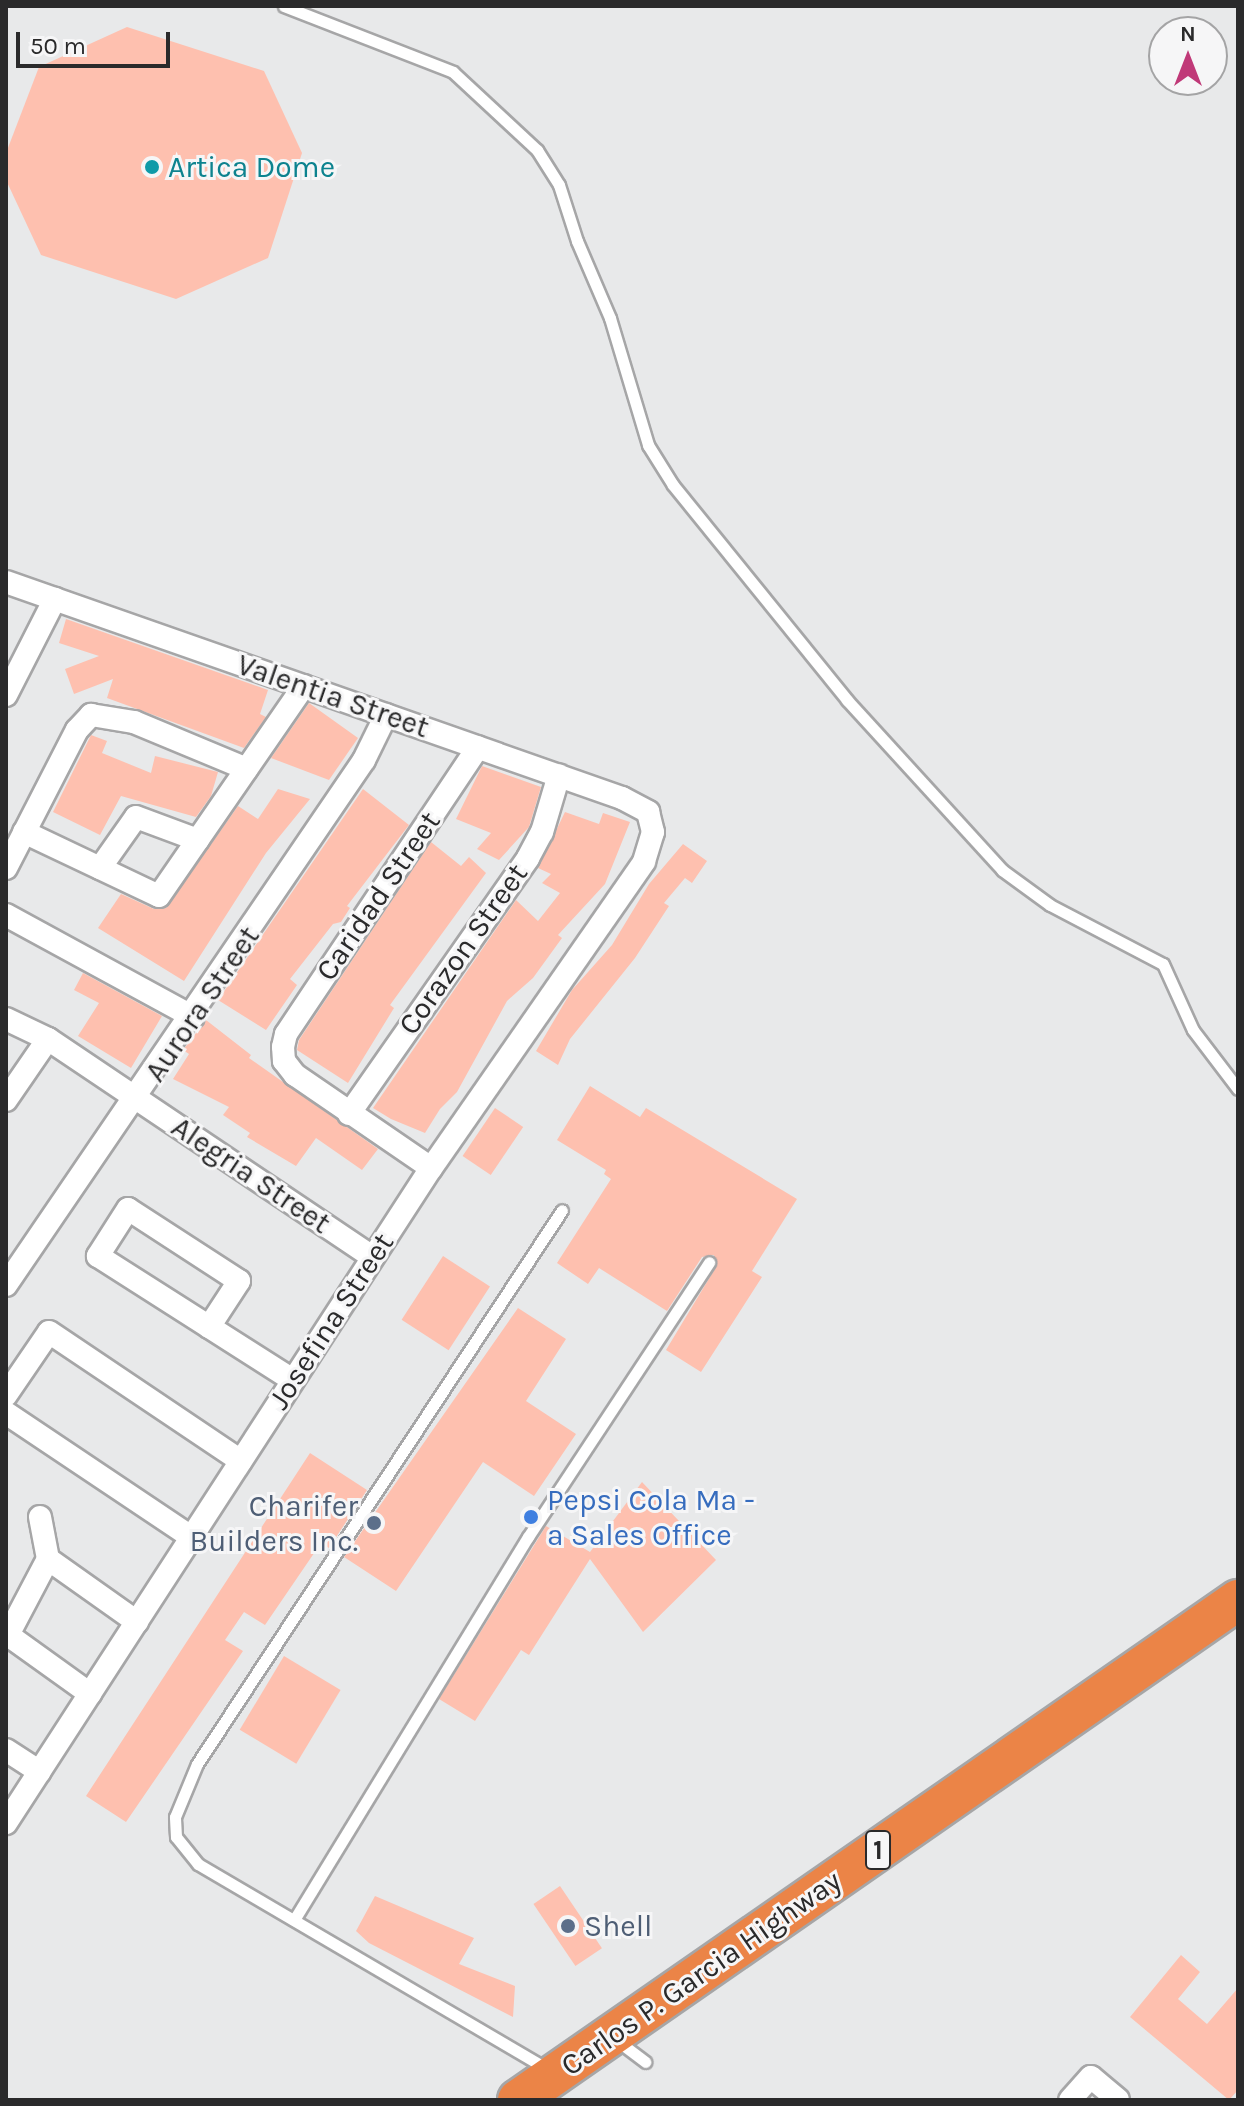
<!DOCTYPE html>
<html>
<head>
<meta charset="utf-8">
<style>
  body { margin:0 }
  #map { position:relative; width:1244px; height:2106px; overflow:hidden; background:#e8e9ea; font-family:Karla,sans-serif }
  div>[style] { position:absolute }
  .building>* { inset:0; background:#fec0af; transform-origin:0 0 }
  .roads { filter:drop-shadow(2px 0 #a6a6a7) drop-shadow(-2px 0 #a6a6a7) drop-shadow(0 2px #a6a6a7) drop-shadow(0 -2px #a6a6a7) }
  .lane>* { height:11px; margin:-5.5px; padding:0 5.5px; transform-origin:5.5px; border-radius:5.5px; background:#fff }
  .street>* { height:22px; margin:-11px; padding:0 11px; transform-origin:11px; border-radius:11px; background:#fff }
  .highway>* { height:40px; margin:-20px; padding:0 20px; transform-origin:20px; border-radius:20px; background:#eb8447 }
  .dots>* { width:22px; height:22px; translate:-50% -50%; box-sizing:border-box; border:4px solid #f6f6f7; border-radius:50% }
  span { translate:-50% -50%; white-space:nowrap; text-align:center; line-height:1.15; -webkit-text-stroke:6px #f6f6f7; paint-order:stroke }
  .shield-label span { padding:2px 6px; background:#f6f6f7; border:2px solid; border-radius:6px; -webkit-text-stroke-width:0 }
  .shield-label { font-size:28px; color:#2a2a2b; font-weight:700 }
  .culture-label { font-size:30px; color:#0d838f }
  .left { translate:0 -50%; text-align:left }
  .street-label { font-size:30px; color:#2a2a2b }
  .shop-label { font-size:30px; color:#366cbe }
  .service-label { font-size:30px; color:#4e5e75 }
  .right { translate:-100% -50%; text-align:right }
  .frame { position:absolute; inset:0; border:8px solid #2a2a2b; pointer-events:none }
  .north { position:absolute; left:1148px; top:16px; width:80px; height:80px; box-sizing:border-box; background:#f6f6f7; border:2px solid #a4a4a5; border-radius:50%; rotate:0deg; font-size:22px; font-weight:700; line-height:32px; text-align:center; color:#2a2a2b }
  .north::after { content:''; display:block; margin:auto; width:28px; height:36px; background:#c03978; clip-path:polygon(50% 0,100% 100%,50% 72%,0 100%) }
  .scale { position:absolute; left:16px; top:32px; width:154px; height:36px; box-sizing:border-box; border:4px solid #2a2a2b; border-top:0; padding-left:10px; font-size:24px; line-height:28px; white-space:nowrap; color:#2a2a2b; -webkit-text-stroke:6px #f6f6f7; paint-order:stroke }
</style>
</head>
<body>
<div id="map">
  <div class="building">
    <i style="clip-path:polygon(127px 27px,264px 71px,302px 153px,268px 258px,176px 299px,41px 255px,6px 180px,6px 153px,39px 67px)"></i>
    <i style="clip-path:polygon(66px 619px,268px 690px,260px 714px,266px 717px,244px 748px,107px 698px,113px 679px,74px 694px,65px 669px,99px 656px,59px 643px)"></i>
    <i style="clip-path:polygon(309px 703px,358px 738px,329px 780px,271px 758px)"></i>
    <i style="clip-path:polygon(91px 735px,107px 741px,102px 753px,151px 773px,155px 756px,218px 772px,211px 796px,196px 817px,121px 796px,100px 835px,53px 812px)"></i>
    <i style="clip-path:polygon(482px 766px,541px 787px,529px 827px,499px 860px,477px 849px,491px 833px,456px 819px)"></i>
    <i style="clip-path:polygon(278px 789px,310px 799px,266px 853px,184px 981px,98px 928px,121px 894px,154px 909px,166px 908px,238px 806px,258px 819px)"></i>
    <i style="clip-path:polygon(363px 789px,409px 825px,347px 906px,350px 908px,341px 922px,333px 924px,290px 979px,297px 985px,266px 1030px,218px 1000px)"></i>
    <i style="clip-path:polygon(565px 812px,599px 824px,603px 813px,630px 822px,605px 884px,558px 935px,562px 938px,533px 978px,507px 1001px,457px 1092px,440px 1109px,425px 1133px,391px 1119px,373px 1108px,516px 900px,538px 921px,560px 893px,542px 883px,551px 874px,538px 868px)"></i>
    <i style="clip-path:polygon(431px 842px,461px 866px,469px 857px,486px 873px,390px 1005px,394px 1008px,348px 1083px,297px 1050px,299px 1040px)"></i>
    <i style="clip-path:polygon(683px 844px,707px 861px,692px 883px,685px 878px,664px 903px,669px 906px,635px 958px,570px 1039px,558px 1065px,536px 1051px,572px 990px,612px 945px,649px 884px)"></i>
    <i style="clip-path:polygon(83px 973px,162px 1016px,131px 1068px,78px 1036px,99px 1003px,74px 990px)"></i>
    <i style="clip-path:polygon(206px 1020px,251px 1055px,249px 1058px,378px 1149px,362px 1170px,316px 1138px,296px 1166px,247px 1137px,250px 1133px,223px 1115px,229px 1107px,173px 1079px,189px 1054px,183px 1050px)"></i>
    <i style="clip-path:polygon(590px 1086px,640px 1117px,646px 1108px,797px 1199px,752px 1271px,762px 1277px,701px 1372px,666px 1350px,716px 1267px,714px 1255px,702px 1257px,667px 1311px,599px 1268px,588px 1284px,557px 1263px,611px 1179px,604px 1174px,606px 1170px,557px 1140px)"></i>
    <i style="left:495px;top:1108px;width:34px;height:58px;rotate:34deg"></i>
    <i style="left:443px;top:1256px;width:56px;height:76px;rotate:33deg"></i>
    <i style="clip-path:polygon(518px 1308px,566px 1339px,526px 1401px,576px 1434px,534px 1496px,483px 1462px,396px 1591px,344px 1557px)"></i>
    <i style="clip-path:polygon(310px 1453px,367px 1490px,329px 1548px,321px 1543px,265px 1625px,244px 1612px,225px 1640px,243px 1651px,126px 1822px,86px 1796px)"></i>
    <i style="clip-path:polygon(642px 1482px,716px 1560px,643px 1632px,590px 1559px,529px 1655px,521px 1650px,475px 1721px,439px 1699px,546px 1526px,590px 1552px)"></i>
    <i style="left:284px;top:1656px;width:66px;height:86px;rotate:31deg"></i>
    <i style="left:560px;top:1886px;width:75px;height:32px;rotate:56deg"></i>
    <i style="clip-path:polygon(375px 1896px,474px 1938px,459px 1964px,515px 1986px,513px 2017px,369px 1943px,356px 1931px)"></i>
    <i style="clip-path:polygon(1181px 1955px,1200px 1972px,1178px 1999px,1207px 2024px,1238px 1988px,1238px 2090px,1229px 2100px,1130px 2017px)"></i>
  </div>
  <div class="roads">
    <div class="lane">
      <i style="left:284px;top:6px;width:181px;rotate:21.3deg"></i>
      <i style="left:453px;top:72px;width:115px;rotate:42.9deg"></i>
      <i style="left:537px;top:150px;width:41px;rotate:57.8deg"></i>
      <i style="left:559px;top:185px;width:59px;rotate:72.2deg"></i>
      <i style="left:577px;top:241px;width:84px;rotate:66.8deg"></i>
      <i style="left:610px;top:318px;width:133px;rotate:73.3deg"></i>
      <i style="left:648px;top:445px;width:47px;rotate:58deg"></i>
      <i style="left:673px;top:485px;width:277px;rotate:51deg"></i>
      <i style="left:847px;top:700px;width:230px;rotate:47.6deg"></i>
      <i style="left:1002px;top:870px;width:59px;rotate:36.1deg"></i>
      <i style="left:1050px;top:905px;width:127px;rotate:27.6deg"></i>
      <i style="left:1163px;top:964px;width:72px;rotate:65.6deg"></i>
      <i style="left:1193px;top:1030px;width:74px;rotate:52.7deg"></i>
      <i style="left:294px;top:1920px;width:449px;rotate:-58.6deg"></i>
      <i style="left:528px;top:1537px;width:329px;rotate:-56.6deg"></i>
      <i style="left:615px;top:2039px;width:38px;rotate:37deg"></i>
      <i style="left:549px;top:2070px;width:407px;rotate:-149.6deg"></i>
      <i style="left:198px;top:1864px;width:35px;rotate:-129deg"></i>
      <i style="left:176px;top:1837px;width:20px;rotate:-93deg"></i>
      <i style="left:175px;top:1817px;width:57px;rotate:-67.5deg"></i>
      <i style="left:197px;top:1764px;width:663px;rotate:-56.62deg"></i>
    </div>
    <div class="street">
      <i style="left:6px;top:582px;width:653px;rotate:19.32deg"></i>
      <i style="left:622px;top:798px;width:30px;rotate:28deg"></i>
      <i style="left:648px;top:812px;width:21px;rotate:76deg"></i>
      <i style="left:653px;top:832px;width:31px;rotate:107deg"></i>
      <i style="left:644px;top:862px;width:373px;rotate:124.8deg"></i>
      <i style="left:431px;top:1168px;width:781px;rotate:122.98deg"></i>
      <i style="left:6px;top:695px;width:108px;rotate:-63deg"></i>
      <i style="left:24px;top:832px;width:149px;rotate:25.4deg"></i>
      <i style="left:159px;top:896px;width:255px;rotate:-55.4deg"></i>
      <i style="left:6px;top:868px;width:155px;rotate:-62.8deg"></i>
      <i style="left:77px;top:730px;width:21px;rotate:-47deg"></i>
      <i style="left:91px;top:715px;width:44px;rotate:9.2deg"></i>
      <i style="left:134px;top:722px;width:122px;rotate:22.6deg"></i>
      <i style="left:100px;top:868px;width:62px;rotate:-54.8deg"></i>
      <i style="left:136px;top:817px;width:66px;rotate:20.4deg"></i>
      <i style="left:6px;top:915px;width:213px;rotate:28.6deg"></i>
      <i style="left:6px;top:1019px;width:47px;rotate:25.5deg"></i>
      <i style="left:48px;top:1039px;width:391px;rotate:33.9deg"></i>
      <i style="left:6px;top:1100px;width:74px;rotate:-55.5deg"></i>
      <i style="left:349px;top:1114px;width:312px;rotate:-55deg"></i>
      <i style="left:528px;top:858px;width:30px;rotate:-62deg"></i>
      <i style="left:542px;top:832px;width:59px;rotate:-73.4deg"></i>
      <i style="left:431px;top:1168px;width:165px;rotate:-145.6deg"></i>
      <i style="left:295px;top:1075px;width:18px;rotate:-128deg"></i>
      <i style="left:284px;top:1061px;width:14px;rotate:-94deg"></i>
      <i style="left:283px;top:1047px;width:13px;rotate:-77deg"></i>
      <i style="left:286px;top:1034px;width:345px;rotate:-56.2deg"></i>
      <i style="left:6px;top:1285px;width:635px;rotate:-55.71deg"></i>
      <i style="left:364px;top:760px;width:50px;rotate:-63.9deg"></i>
      <i style="left:209px;top:1327px;width:55px;rotate:-56.9deg"></i>
      <i style="left:239px;top:1281px;width:132px;rotate:-147deg"></i>
      <i style="left:128px;top:1209px;width:56px;rotate:122.6deg"></i>
      <i style="left:98px;top:1256px;width:231px;rotate:32.5deg"></i>
      <i style="left:6px;top:1395px;width:76px;rotate:-55.7deg"></i>
      <i style="left:49px;top:1332px;width:231px;rotate:33.9deg"></i>
      <i style="left:6px;top:1413px;width:223px;rotate:33.8deg"></i>
      <i style="left:40px;top:1517px;width:43px;rotate:79.2deg"></i>
      <i style="left:48px;top:1559px;width:86px;rotate:117.8deg"></i>
      <i style="left:8px;top:1635px;width:101px;rotate:35.7deg"></i>
      <i style="left:48px;top:1559px;width:109px;rotate:35.3deg"></i>
      <i style="left:6px;top:1750px;width:40px;rotate:32.9deg"></i>
      <i style="left:1070px;top:2100px;width:31px;rotate:-48deg"></i>
      <i style="left:1091px;top:2077px;width:35px;rotate:40deg"></i>
    </div>
    <div class="highway">
      <i style="left:518px;top:2100px;width:877px;rotate:-34.78deg"></i>
    </div>
  </div>
  <div class="dots">
    <i style="left:152px;top:167px;background:#0f9aa8"></i>
    <i style="left:531px;top:1517px;background:#3f7fe0"></i>
    <i style="left:374px;top:1523px;background:#5c6f8a"></i>
    <i style="left:568px;top:1926px;background:#5c6f8a"></i>
  </div>
  <div class="shield-label">
    <span style="left:878px;top:1850px">1</span>
  </div>
  <div class="culture-label">
    <span class="left" style="left:168px;top:167px">Artica Dome</span>
  </div>
  <div class="street-label">
    <span style="left:333px;top:696px;rotate:19deg">Valentia Street</span>
    <span style="left:378px;top:896px;rotate:-56deg">Caridad Street</span>
    <span style="left:463px;top:949px;rotate:-55deg">Corazon Street</span>
    <span style="left:202px;top:1004px;rotate:-56deg">Aurora Street</span>
    <span style="left:251px;top:1175px;rotate:34deg">Alegria Street</span>
    <span style="left:331px;top:1321px;rotate:-57deg">Josefina Street</span>
    <span style="left:701px;top:1973px;rotate:-35deg">Carlos P. Garcia Highway</span>
  </div>
  <div class="shop-label">
    <span class="left" style="left:547px;top:1517px">Pepsi Cola Ma -<br>a Sales Office</span>
  </div>
  <div class="service-label">
    <span class="right" style="left:358px;top:1523px">Charifer<br>Builders Inc.</span>
    <span class="left" style="left:584px;top:1926px">Shell</span>
  </div>
  <div class="frame"></div>
  <div class="north">N</div>
  <div class="scale">50 m</div>
</div>
</body>
</html>
